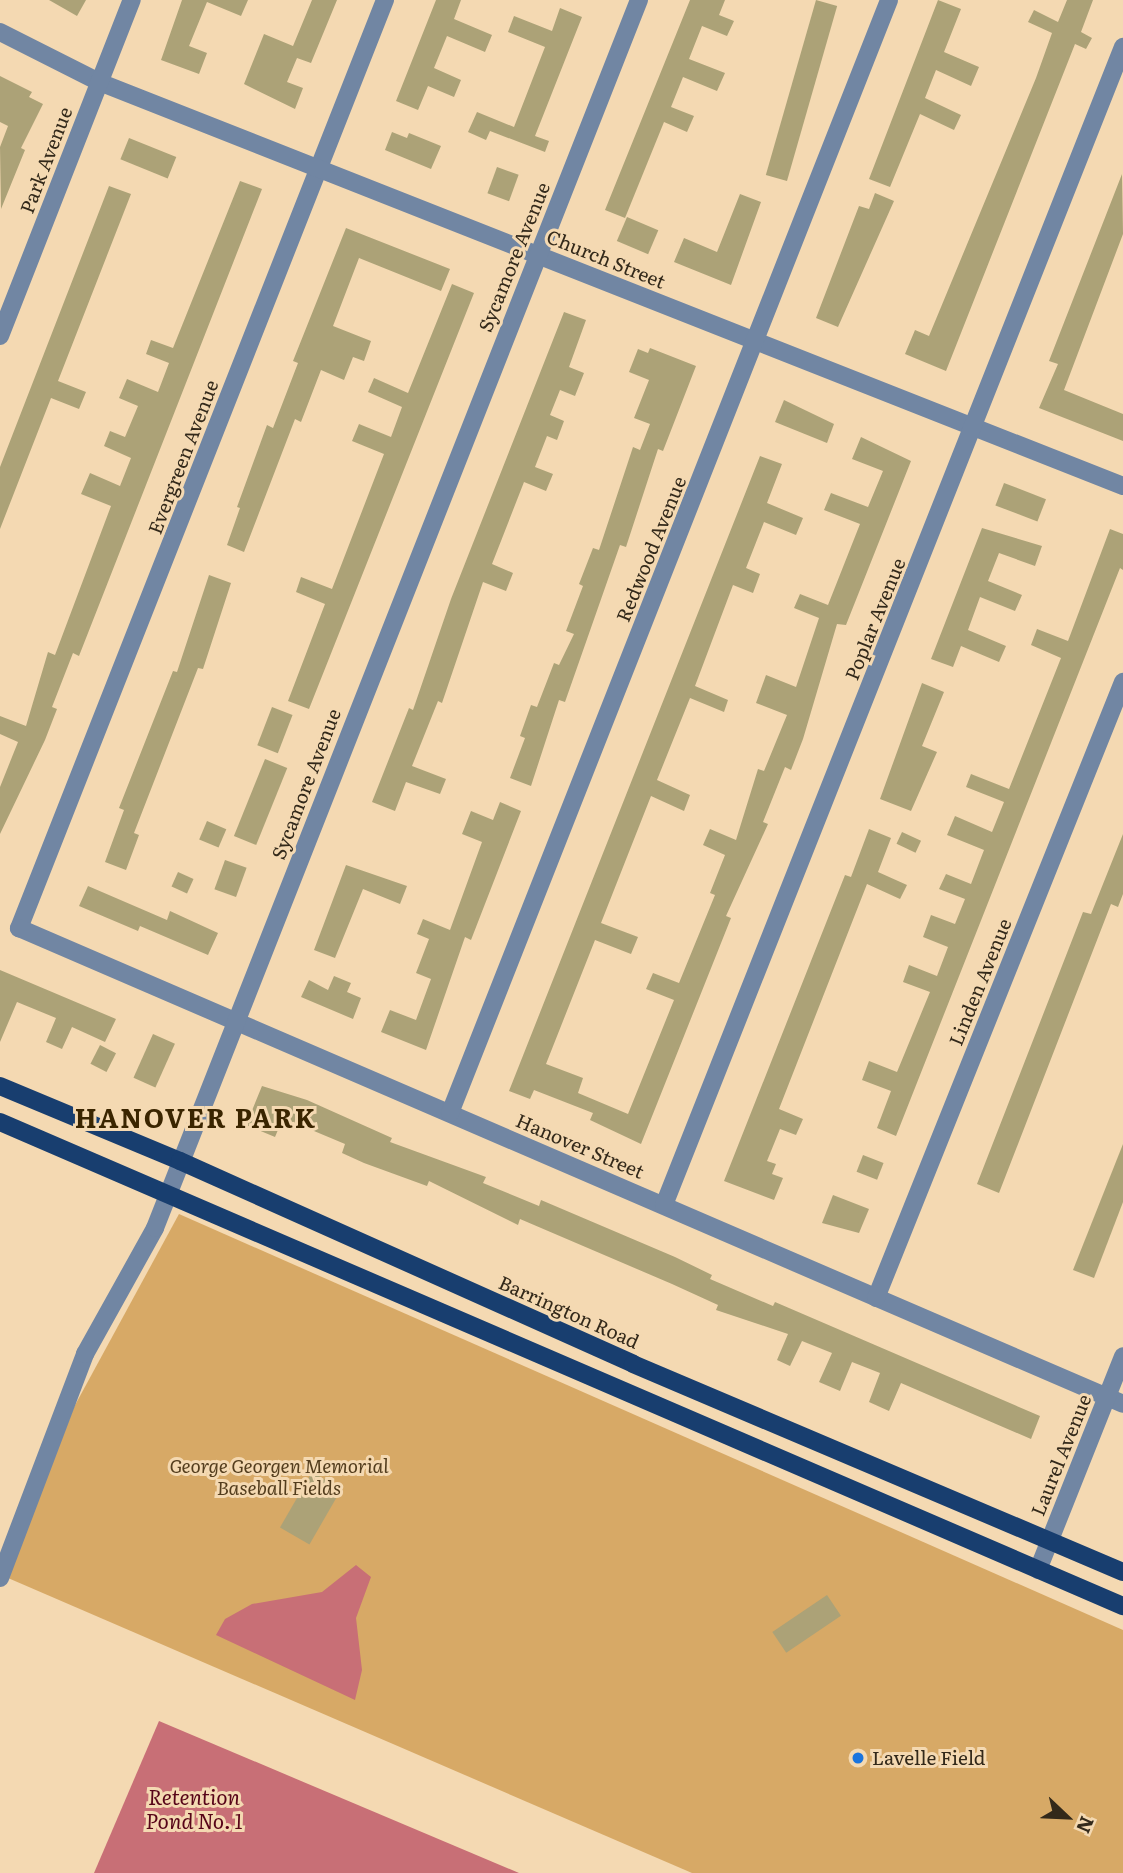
<!DOCTYPE html>
<html>
<head>
<meta charset="utf-8">
<style>
  body { margin:0 }
  #map { position:relative; width:1123px; height:1873px; overflow:hidden; background:#f4d9b2; font-family:Literata,serif }
  div>[style] { position:absolute }
  .green>* { inset:0; background:#d7a966 }
  .water>* { inset:0; background:#c86f76 }
  .building>* { inset:0; background:#aca277; transform-origin:0 0 }
  .minor>* { height:18px; margin:-9px; padding:0 9px; transform-origin:9px; border-radius:9px; background:#7186a3 }
  .major>* { height:18px; margin:-9px; padding:0 9px; transform-origin:9px; border-radius:9px; background:#183e6f }
  .dots>* { width:19px; height:19px; translate:-50% -50%; box-sizing:border-box; border:4px solid #f4d9b2; border-radius:50% }
  span { translate:-50% -50%; white-space:nowrap; text-align:center; line-height:1.15; -webkit-text-stroke:6px #f4d9b2; paint-order:stroke }
  .street-label { font-size:19px; color:#33291a }
  .park-label { font-size:19px; color:#533d1d; font-style:italic }
  .poi-label { font-size:19px; color:#33291a }
  .left { translate:0 -50%; text-align:left }
  .water-label { font-size:21px; color:#570418; font-style:italic }
  .district-label { font-size:26px; color:#3a2500; font-weight:700; letter-spacing:2px }
  .north { position:absolute; left:1032px; top:1782px; width:70px; height:70px; -webkit-text-stroke:5px #f4d9b2; paint-order:stroke; rotate:113deg; font-size:19px; font-weight:700; line-height:28px; text-align:center; color:#33291a }
  .north::after { content:''; display:block; margin:auto; width:24px; height:32px; background:#33291a; clip-path:polygon(50% 0,100% 100%,50% 72%,0 100%) }
</style>
</head>
<body>
<div id="map">
  <div class="green">
    <i style="clip-path:polygon(179px 1214px,1123px 1630px,1123px 1873px,692px 1873px,8px 1578px,74px 1407px)"></i>
  </div>
  <div class="water">
    <i style="clip-path:polygon(356px 1565px,371px 1577px,356px 1618px,362px 1670px,355px 1700px,216px 1635px,225px 1619px,252px 1604px,322px 1592px)"></i>
    <i style="clip-path:polygon(159px 1721px,519px 1873px,94px 1873px)"></i>
  </div>
  <div class="building">
    <i style="clip-path:polygon(49px 0,86px 0,77px 16px)"></i>
    <i style="clip-path:polygon(182px 0,248px 0,241px 16px,207px 2px,189px 46px,207px 53px,199px 74px,161px 60px)"></i>
    <i style="clip-path:polygon(312px 0,337px 0,311px 63px,297px 58px,287px 82px,303px 88px,295px 109px,244px 84px,264px 34px,293px 46px)"></i>
    <i style="clip-path:polygon(436px 0,461px 0,454px 19px,492px 35px,485px 52px,447px 36px,434px 68px,461px 80px,454px 97px,428px 86px,418px 110px,396px 101px)"></i>
    <i style="clip-path:polygon(690px 0,725px 0,719px 15px,734px 21px,727px 36px,702px 26px,689px 59px,725px 73px,717px 91px,683px 77px,671px 107px,694px 116px,687px 132px,664px 122px,625px 218px,605px 210px)"></i>
    <i style="left:816px;top:0;width:22px;height:182px;rotate:16deg"></i>
    <i style="clip-path:polygon(938px 0,961px 9px,944px 52px,979px 67px,971px 86px,936px 70px,925px 98px,961px 115px,954px 130px,920px 114px,890px 187px,869px 179px)"></i>
    <i style="clip-path:polygon(1067px 0,1093px 0,1081px 32px,1092px 38px,1086px 49px,1075px 44px,946px 371px,905px 354px,915px 330px,929px 336px,1036px 78px,1052px 33px,1028px 22px,1034px 10px,1058px 22px)"></i>
    <i style="clip-path:polygon(560px 8px,582px 17px,535px 136px,549px 141px,545px 152px,490px 131px,486px 140px,468px 132px,477px 112px,514px 127px,545px 47px,508px 32px,514px 16px,552px 31px)"></i>
    <i style="clip-path:polygon(0 76px,32px 92px,29px 97px,43px 104px,21px 148px,25px 150px,1px 209px,0 147px,8px 126px,0 122px)"></i>
    <i style="clip-path:polygon(392px 132px,407px 138px,409px 133px,441px 146px,431px 169px,385px 150px)"></i>
    <i style="left:129px;top:138px;width:51px;height:23px;rotate:22deg"></i>
    <i style="left:497px;top:167px;width:23px;height:28px;rotate:20deg"></i>
    <i style="clip-path:polygon(1122px 174px,1123px 234px,1064px 390px,1123px 414px,1123px 441px,1039px 408px,1058px 364px,1049px 361px)"></i>
    <i style="clip-path:polygon(240px 181px,262px 189px,79px 656px,73px 653px,52px 707px,57px 709px,45px 740px,0 834px,0 787px,18px 742px,0 734px,0 716px,26px 726px,48px 652px,55px 655px,111px 506px,81px 494px,90px 473px,120px 486px,131px 458px,104px 446px,110px 431px,125px 437px,138px 406px,119px 398px,127px 379px,158px 392px,169px 363px,146px 354px,151px 340px,173px 348px)"></i>
    <i style="clip-path:polygon(109px 186px,131px 194px,58px 381px,86px 392px,79px 409px,51px 398px,0 529px,0 467px)"></i>
    <i style="clip-path:polygon(875px 193px,894px 201px,838px 327px,816px 318px,859px 206px,869px 209px)"></i>
    <i style="clip-path:polygon(740px 194px,761px 202px,731px 285px,674px 262px,684px 238px,717px 252px)"></i>
    <i style="left:627px;top:217px;width:34px;height:26px;rotate:23deg"></i>
    <i style="clip-path:polygon(346px 228px,450px 269px,441px 291px,359px 258px,333px 326px,371px 341px,364px 361px,353px 357px,344px 380px,321px 370px,301px 422px,295px 419px,244px 552px,227px 545px,240px 508px,237px 507px,267px 425px,273px 428px,298px 363px,293px 361px)"></i>
    <i style="clip-path:polygon(452px 284px,474px 293px,309px 709px,288px 701px,325px 604px,296px 592px,301px 577px,332px 589px,384px 454px,352px 441px,359px 424px,391px 437px,402px 407px,368px 392px,374px 378px,408px 393px)"></i>
    <i style="clip-path:polygon(564px 312px,586px 320px,569px 367px,584px 373px,575px 396px,560px 390px,550px 415px,564px 421px,557px 440px,547px 436px,535px 467px,553px 474px,546px 491px,524px 482px,492px 564px,513px 573px,506px 591px,483px 582px,442px 703px,438px 701px,412px 766px,446px 779px,440px 794px,406px 782px,395px 811px,372px 802px,409px 708px,413px 710px,451px 599px)"></i>
    <i style="clip-path:polygon(650px 348px,696px 366px,663px 451px,658px 449px,626px 547px,620px 545px,565px 702px,559px 700px,531px 786px,510px 778px,525px 738px,520px 736px,531px 705px,537px 707px,554px 663px,559px 665px,574px 634px,566px 631px,583px 586px,579px 584px,593px 548px,599px 550px,633px 447px,640px 450px,650px 424px,634px 418px,649px 380px,629px 372px,638px 349px,648px 353px)"></i>
    <i style="clip-path:polygon(784px 400px,834px 424px,827px 443px,775px 422px)"></i>
    <i style="clip-path:polygon(861px 437px,911px 461px,846px 625px,837px 624px,803px 739px,791px 770px,785px 767px,763px 822px,768px 824px,726px 916px,731px 918px,641px 1144px,590px 1120px,593px 1113px,534px 1090px,530px 1099px,509px 1091px,760px 456px,782px 464px,767px 503px,803px 518px,796px 535px,764px 522px,746px 568px,760px 574px,753px 593px,733px 585px,695px 686px,728px 700px,724px 712px,690px 698px,657px 780px,690px 795px,684px 811px,651px 796px,601px 923px,638px 937px,631px 954px,595px 940px,546px 1064px,583px 1078px,578px 1093px,628px 1114px,674px 1000px,646px 989px,653px 973px,679px 983px,715px 895px,710px 893px,725px 855px,703px 845px,710px 829px,736px 840px,758px 769px,764px 771px,787px 715px,756px 703px,766px 675px,796px 687px,819px 618px,794px 608px,800px 594px,828px 605px,860px 524px,824px 510px,831px 493px,868px 507px,883px 471px,852px 459px)"></i>
    <i style="left:1004px;top:483px;width:45px;height:24px;rotate:21deg"></i>
    <i style="clip-path:polygon(982px 528px,1042px 546px,1035px 566px,999px 553px,988px 581px,1022px 595px,1015px 611px,980px 597px,968px 630px,1006px 646px,999px 662px,961px 646px,953px 667px,931px 659px)"></i>
    <i style="clip-path:polygon(1110px 529px,1123px 534px,1123px 570px,1120px 568px,896px 1136px,877px 1128px,891px 1091px,862px 1080px,869px 1061px,897px 1072px,930px 992px,903px 982px,909px 965px,937px 976px,948px 947px,923px 937px,931px 915px,955px 924px,965px 899px,939px 889px,946px 874px,971px 884px,984px 850px,947px 835px,955px 816px,992px 832px,1004px 802px,966px 787px,971px 774px,1009px 789px,1061px 658px,1031px 645px,1037px 629px,1068px 641px)"></i>
    <i style="clip-path:polygon(209px 575px,231px 583px,203px 669px,198px 668px,134px 833px,139px 835px,126px 870px,105px 862px,124px 810px,119px 808px,173px 671px,177px 672px)"></i>
    <i style="clip-path:polygon(922px 683px,944px 692px,922px 746px,937px 752px,911px 811px,880px 799px)"></i>
    <i style="left:272px;top:707px;width:22px;height:41px;rotate:21deg"></i>
    <i style="left:265px;top:759px;width:24px;height:83px;rotate:22deg"></i>
    <i style="clip-path:polygon(500px 802px,521px 811px,471px 940px,465px 937px,426px 1050px,381px 1032px,390px 1010px,416px 1020px,431px 979px,416px 973px,429px 939px,417px 934px,423px 919px,450px 930px,482px 842px,462px 834px,471px 811px,493px 820px)"></i>
    <i style="left:207px;top:821px;width:21px;height:20px;rotate:23deg"></i>
    <i style="clip-path:polygon(869px 829px,891px 838px,878px 872px,907px 885px,900px 899px,867px 884px,779px 1109px,803px 1119px,796px 1135px,780px 1129px,767px 1161px,776px 1164px,772px 1174px,783px 1178px,774px 1200px,724px 1181px,845px 875px,851px 877px)"></i>
    <i style="left:902px;top:832px;width:21px;height:13px;rotate:25deg"></i>
    <i style="clip-path:polygon(1123px 834px,1123px 894px,1118px 907px,1111px 904px,999px 1193px,977px 1184px,1083px 912px,1091px 914px)"></i>
    <i style="left:225px;top:860px;width:23px;height:31px;rotate:20deg"></i>
    <i style="clip-path:polygon(346px 865px,407px 886px,400px 904px,363px 889px,335px 958px,314px 950px)"></i>
    <i style="left:178px;top:872px;width:17px;height:16px;rotate:24deg"></i>
    <i style="clip-path:polygon(88px 886px,167px 920px,170px 911px,218px 933px,208px 955px,140px 926px,138px 931px,79px 906px)"></i>
    <i style="clip-path:polygon(0 970px,116px 1019px,105px 1042px,72px 1027px,62px 1049px,46px 1042px,56px 1018px,17px 1002px,0 1042px)"></i>
    <i style="clip-path:polygon(334px 976px,351px 983px,347px 992px,361px 998px,353px 1019px,301px 997px,309px 980px,328px 990px)"></i>
    <i style="left:153px;top:1034px;width:24px;height:48px;rotate:24deg"></i>
    <i style="left:100px;top:1045px;width:18px;height:21px;rotate:27deg"></i>
    <i style="clip-path:polygon(262px 1086px,307px 1100px,392px 1138px,390px 1142px,486px 1177px,483px 1183px,539px 1206px,541px 1200px,675px 1257px,712px 1275px,710px 1279px,773px 1306px,775px 1302px,1040px 1416px,1031px 1439px,901px 1383px,889px 1411px,869px 1402px,880px 1373px,852px 1362px,840px 1391px,819px 1382px,832px 1353px,802px 1341px,790px 1366px,777px 1360px,788px 1334px,716px 1310px,718px 1305px,672px 1284px,520px 1219px,518px 1225px,429px 1181px,427px 1186px,364px 1163px,342px 1153px,345px 1144px,283px 1118px,275px 1137px,246px 1125px)"></i>
    <i style="clip-path:polygon(1123px 1144px,1123px 1202px,1094px 1278px,1073px 1270px)"></i>
    <i style="left:863px;top:1155px;width:22px;height:18px;rotate:21deg"></i>
    <i style="clip-path:polygon(833px 1195px,869px 1209px,859px 1233px,822px 1223px)"></i>
    <i style="left:312px;top:1472px;width:34px;height:64px;rotate:30deg"></i>
    <i style="left:827px;top:1595px;width:25px;height:66px;rotate:56deg"></i>
  </div>
  <div class="minor">
    <i style="left:385px;top:0;width:998px;rotate:111.52deg"></i>
    <i style="left:19px;top:928px;width:1202px;rotate:23.32deg"></i>
    <i style="left:0;top:32px;width:111px;rotate:26.8deg"></i>
    <i style="left:99px;top:82px;width:1101px;rotate:21.53deg"></i>
    <i style="left:0;top:336px;width:361px;rotate:-68.6deg"></i>
    <i style="left:450px;top:1113px;width:1196px;rotate:-68.47deg"></i>
    <i style="left:664px;top:1205px;width:1246px;rotate:-68.38deg"></i>
    <i style="left:876px;top:1298px;width:664px;rotate:-68.15deg"></i>
    <i style="left:1038px;top:1570px;width:230px;rotate:-68.3deg"></i>
    <i style="left:0;top:1578px;width:240px;rotate:-69.2deg"></i>
    <i style="left:85px;top:1354px;width:144px;rotate:-60.9deg"></i>
    <i style="left:155px;top:1228px;width:1320px;rotate:-68.49deg"></i>
  </div>
  <div class="major">
    <i style="left:0;top:1086px;width:195px;rotate:22.6deg"></i>
    <i style="left:180px;top:1161px;width:496px;rotate:24.1deg"></i>
    <i style="left:633px;top:1364px;width:532px;rotate:23deg"></i>
    <i style="left:0;top:1122px;width:1223px;rotate:23.32deg"></i>
  </div>
  <div class="dots">
    <i style="left:858px;top:1758px;background:#1b75de"></i>
  </div>
  <div class="street-label">
    <span style="left:46px;top:160px;rotate:-69deg">Park Avenue</span>
    <span style="left:514px;top:257px;rotate:-68deg">Sycamore Avenue</span>
    <span style="left:606px;top:259px;rotate:22deg">Church Street</span>
    <span style="left:183px;top:457px;rotate:-69deg">Evergreen Avenue</span>
    <span style="left:651px;top:549px;rotate:-68deg">Redwood Avenue</span>
    <span style="left:875px;top:619px;rotate:-68deg">Poplar Avenue</span>
    <span style="left:306px;top:784px;rotate:-69deg">Sycamore Avenue</span>
    <span style="left:980px;top:982px;rotate:-68deg">Linden Avenue</span>
    <span style="left:580px;top:1146px;rotate:23deg">Hanover Street</span>
    <span style="left:569px;top:1312px;rotate:24deg">Barrington Road</span>
    <span style="left:1061px;top:1455px;rotate:-68deg">Laurel Avenue</span>
  </div>
  <div class="park-label">
    <span style="left:279px;top:1477px">George Georgen Memorial<br>Baseball Fields</span>
  </div>
  <div class="poi-label">
    <span class="left" style="left:872px;top:1758px">Lavelle Field</span>
  </div>
  <div class="water-label">
    <span style="left:194px;top:1808px">Retention<br>Pond No. 1</span>
  </div>
  <div class="district-label">
    <span style="left:196px;top:1117px">HANOVER PARK</span>
  </div>
  <div class="north">N</div>
</div>
</body>
</html>
